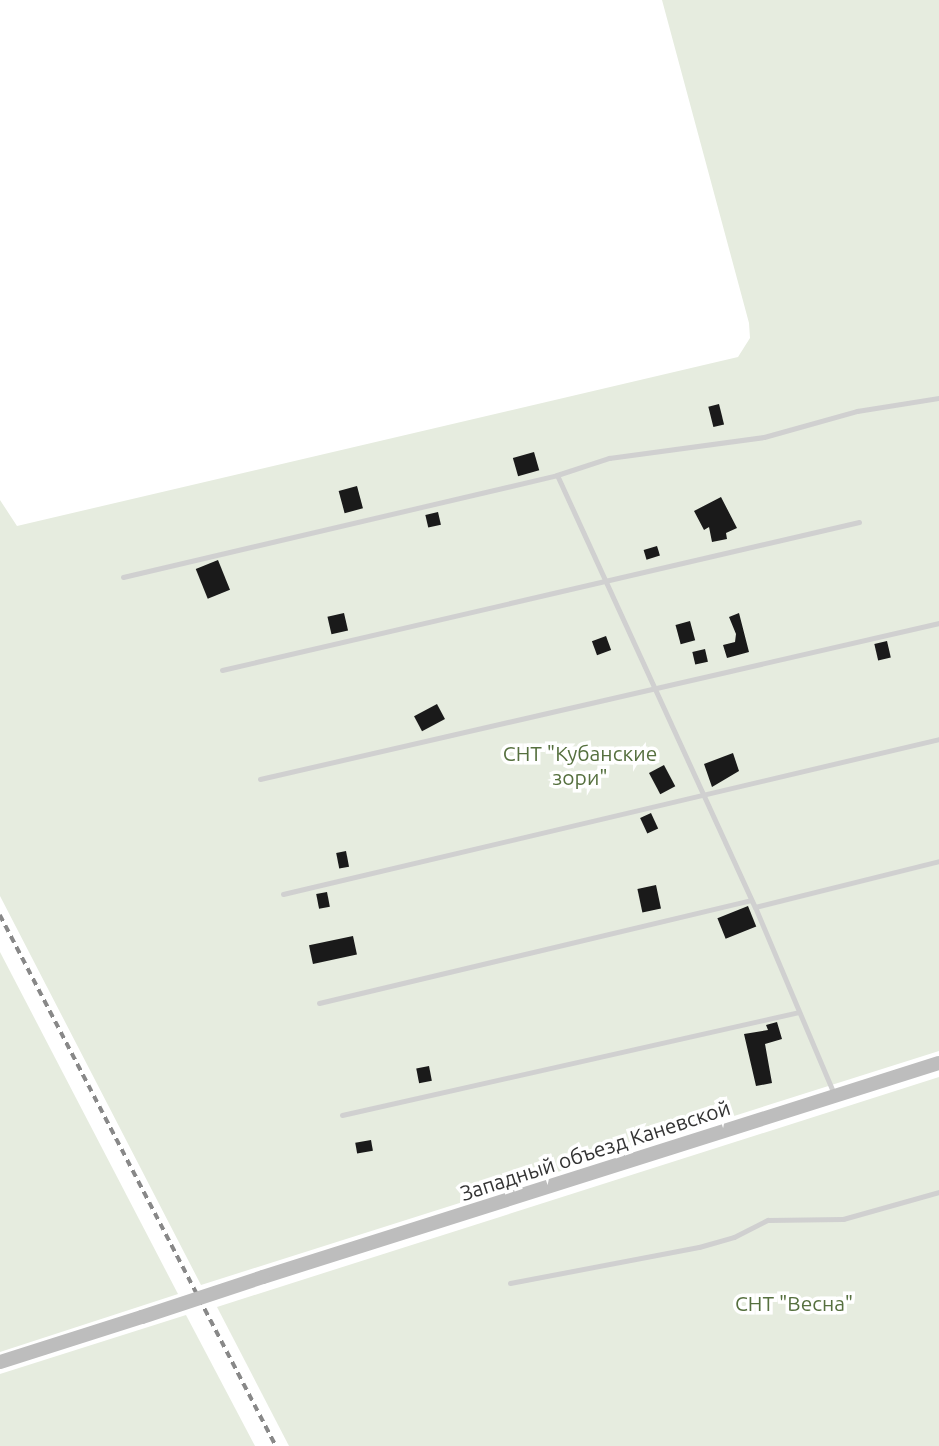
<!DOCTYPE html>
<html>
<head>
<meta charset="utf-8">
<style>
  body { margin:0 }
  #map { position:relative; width:939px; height:1446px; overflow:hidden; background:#fff; font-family:Ubuntu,sans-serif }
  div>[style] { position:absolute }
  .green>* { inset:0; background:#e6ecdf }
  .building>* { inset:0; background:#1a1a1a; transform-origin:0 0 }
  .lane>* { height:5px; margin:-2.5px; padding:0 2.5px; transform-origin:2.5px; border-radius:2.5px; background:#d0d0d0 }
  .secondary>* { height:14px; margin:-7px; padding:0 7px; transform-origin:7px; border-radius:7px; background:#bdbdbd }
  .rail>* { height:3.5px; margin-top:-1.75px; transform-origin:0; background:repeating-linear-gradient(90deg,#888 0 7px,transparent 0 12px) }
  .secondary-bridge>* { height:14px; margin:-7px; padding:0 7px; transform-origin:7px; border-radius:7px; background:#bdbdbd }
  span { translate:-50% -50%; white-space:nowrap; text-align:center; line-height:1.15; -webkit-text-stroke:7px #fff; paint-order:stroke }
  .park-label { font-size:21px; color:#56703f }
  .street-label { font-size:21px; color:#333 }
</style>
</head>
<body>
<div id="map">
  <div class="green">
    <i style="clip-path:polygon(662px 0,939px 0,939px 1051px,201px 1285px,0 896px,0 500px,17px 526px,738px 357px,750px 338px,749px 323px)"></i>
    <i style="clip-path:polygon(0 952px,178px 1294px,0 1352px)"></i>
    <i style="clip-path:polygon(939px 1077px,939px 1446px,289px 1446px,217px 1307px)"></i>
    <i style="clip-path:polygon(186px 1315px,255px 1446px,0 1446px,0 1374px)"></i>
  </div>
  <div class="building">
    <i style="left:719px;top:404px;width:21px;height:11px;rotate:76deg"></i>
    <i style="left:534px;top:452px;width:19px;height:22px;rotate:74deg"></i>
    <i style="left:357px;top:486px;width:23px;height:19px;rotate:75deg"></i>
    <i style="clip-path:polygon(721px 497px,737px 528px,726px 533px,727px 539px,712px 542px,709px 527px,704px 530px,694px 511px)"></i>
    <i style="left:438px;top:512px;width:13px;height:13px;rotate:77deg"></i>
    <i style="left:657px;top:546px;width:10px;height:14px;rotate:73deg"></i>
    <i style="left:218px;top:560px;width:32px;height:24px;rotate:68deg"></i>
    <i style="left:344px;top:613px;width:18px;height:17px;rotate:77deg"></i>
    <i style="clip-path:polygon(739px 613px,749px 652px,727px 658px,723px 645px,735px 642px,736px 634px,729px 617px)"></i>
    <i style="left:690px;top:621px;width:20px;height:15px;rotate:75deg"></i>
    <i style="left:606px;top:636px;width:15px;height:15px;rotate:70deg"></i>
    <i style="left:887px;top:641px;width:17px;height:13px;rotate:77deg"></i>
    <i style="left:705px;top:649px;width:13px;height:13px;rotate:77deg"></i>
    <i style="left:437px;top:704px;width:17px;height:26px;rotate:62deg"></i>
    <i style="clip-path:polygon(733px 753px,739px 771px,712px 787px,704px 764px)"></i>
    <i style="left:664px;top:765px;width:24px;height:17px;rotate:62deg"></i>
    <i style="left:651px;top:813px;width:17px;height:12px;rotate:65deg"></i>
    <i style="left:346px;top:851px;width:16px;height:10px;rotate:79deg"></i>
    <i style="left:656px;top:885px;width:24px;height:19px;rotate:78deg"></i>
    <i style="left:327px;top:892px;width:15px;height:11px;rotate:79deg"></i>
    <i style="left:748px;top:906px;width:22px;height:33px;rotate:68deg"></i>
    <i style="left:353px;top:936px;width:19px;height:45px;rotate:78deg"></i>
    <i style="clip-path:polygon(777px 1022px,782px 1039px,765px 1044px,772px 1083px,756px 1086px,744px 1034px,768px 1030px,766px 1025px)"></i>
    <i style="left:429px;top:1066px;width:15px;height:13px;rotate:79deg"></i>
    <i style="left:371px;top:1140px;width:11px;height:16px;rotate:80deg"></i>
  </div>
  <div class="lane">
    <i style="left:557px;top:475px;width:475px;rotate:65.4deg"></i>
    <i style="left:755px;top:907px;width:205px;rotate:67.1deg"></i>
    <i style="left:123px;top:577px;width:446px;rotate:-13.2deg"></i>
    <i style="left:557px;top:475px;width:55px;rotate:-18.1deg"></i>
    <i style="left:609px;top:458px;width:156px;rotate:-7.7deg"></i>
    <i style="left:764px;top:437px;width:97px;rotate:-15.6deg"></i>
    <i style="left:857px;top:411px;width:83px;rotate:-9deg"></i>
    <i style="left:222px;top:670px;width:654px;rotate:-13.08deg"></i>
    <i style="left:260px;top:779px;width:697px;rotate:-12.94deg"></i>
    <i style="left:283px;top:894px;width:674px;rotate:-13.29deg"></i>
    <i style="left:755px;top:907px;width:190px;rotate:-14deg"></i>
    <i style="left:319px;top:1003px;width:444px;rotate:-13.4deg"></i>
    <i style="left:342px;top:1115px;width:468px;rotate:-12.7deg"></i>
    <i style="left:510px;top:1283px;width:192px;rotate:-10.8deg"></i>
    <i style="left:699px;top:1247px;width:36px;rotate:-16deg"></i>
    <i style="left:734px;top:1237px;width:38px;rotate:-27deg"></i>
    <i style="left:768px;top:1220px;width:75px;rotate:-0.8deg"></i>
    <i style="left:843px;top:1219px;width:100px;rotate:-15.7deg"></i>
  </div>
  <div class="secondary">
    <i style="left:263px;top:1277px;width:709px;rotate:-17.57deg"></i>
    <i style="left:0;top:1362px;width:149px;rotate:-17.6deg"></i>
  </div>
  <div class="rail">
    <i style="left:0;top:915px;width:598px;rotate:62.54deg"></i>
  </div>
  <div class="secondary-bridge">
    <i style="left:142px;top:1317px;width:127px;rotate:-18.3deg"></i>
  </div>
  <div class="park-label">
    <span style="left:580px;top:765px">СНТ "Кубанские<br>зори"</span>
    <span style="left:794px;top:1303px">СНТ "Весна"</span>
  </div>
  <div class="street-label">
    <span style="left:595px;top:1150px;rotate:-18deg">Западный объезд Каневской</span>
  </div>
</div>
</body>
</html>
